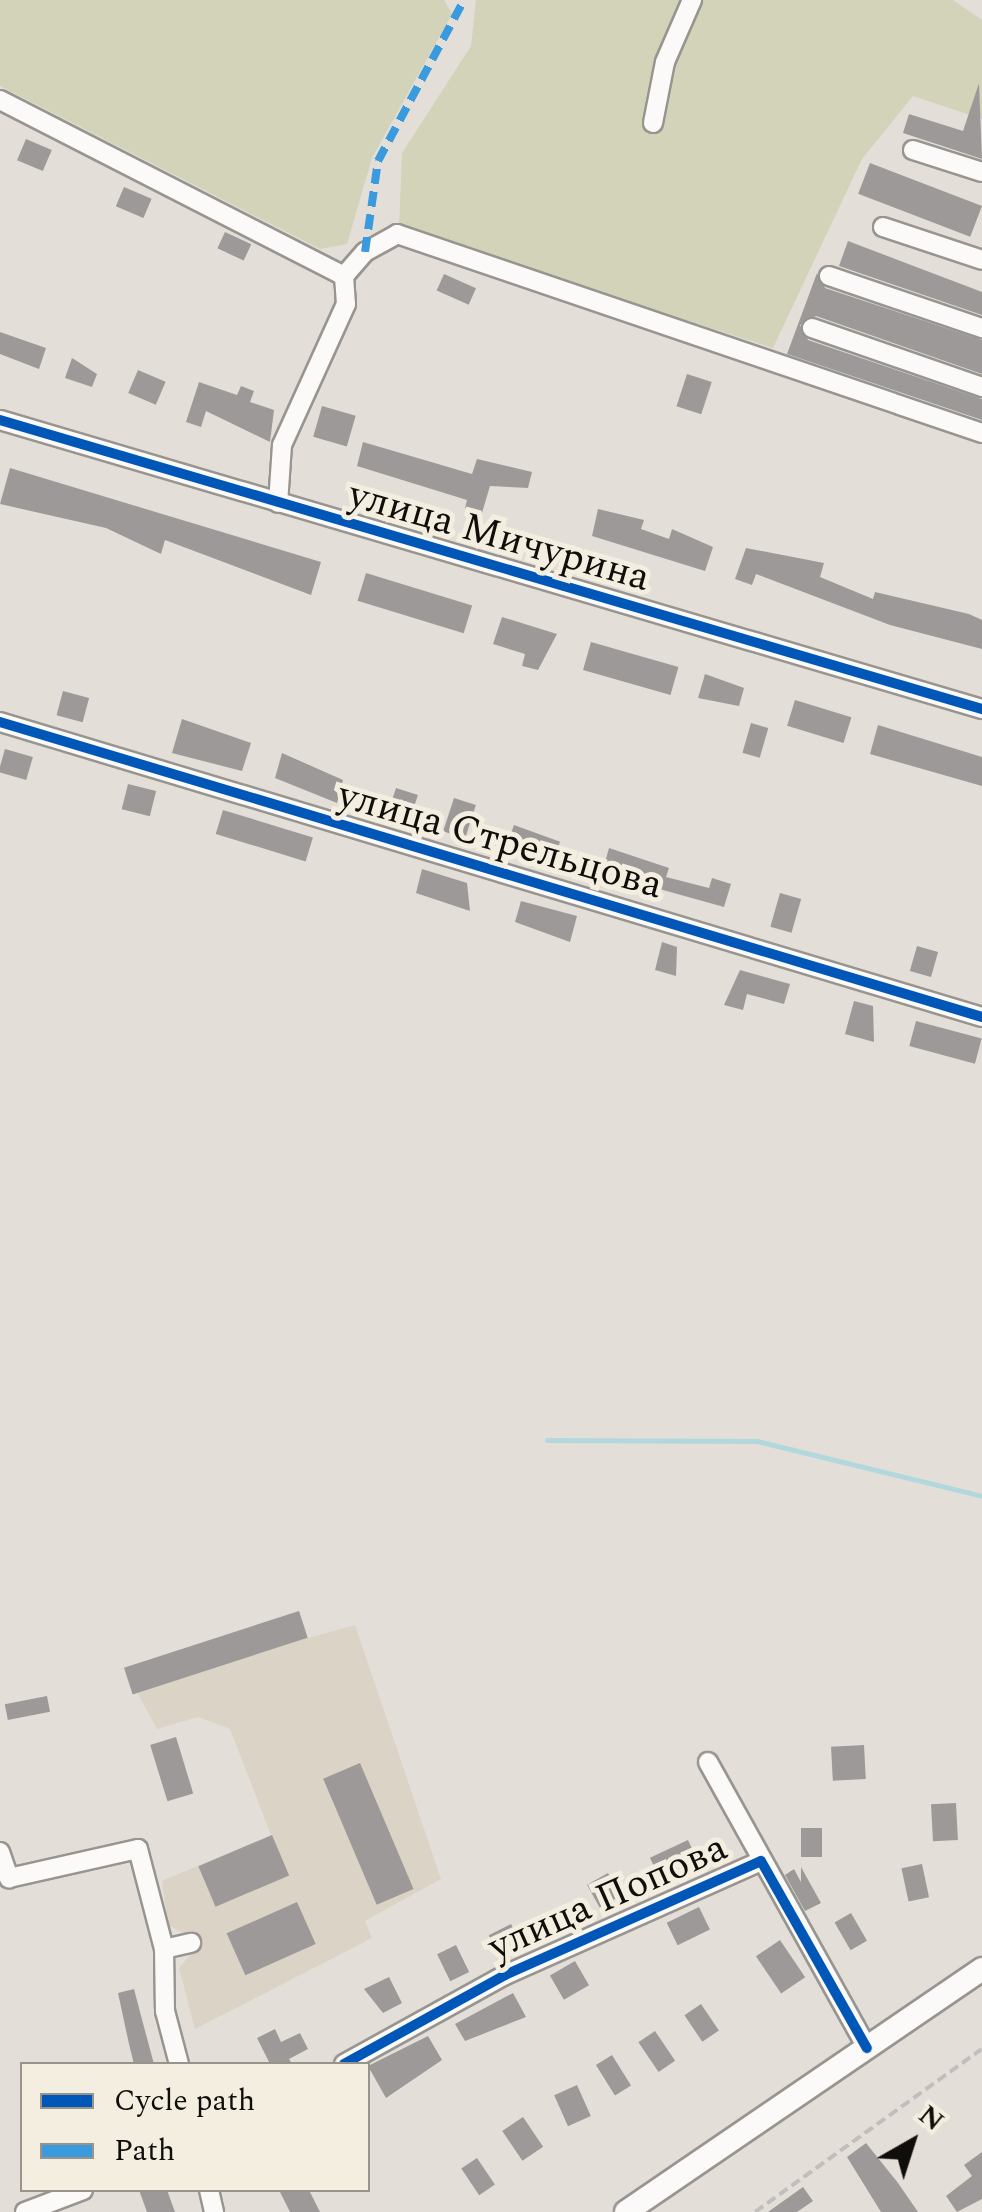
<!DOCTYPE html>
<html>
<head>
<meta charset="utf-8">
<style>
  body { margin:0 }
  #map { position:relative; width:982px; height:2212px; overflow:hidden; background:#e3dfd8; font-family:Spectral,serif }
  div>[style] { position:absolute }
  .built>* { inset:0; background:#dbd3c6 }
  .green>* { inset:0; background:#d3d3b9 }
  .stream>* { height:5px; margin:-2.5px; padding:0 2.5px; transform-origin:2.5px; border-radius:2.5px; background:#b2d8de }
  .building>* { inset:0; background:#9c9998; transform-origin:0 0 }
  .path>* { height:4px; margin-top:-2px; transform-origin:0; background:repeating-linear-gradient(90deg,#c1bfbe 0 10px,transparent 0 15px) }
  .roads { filter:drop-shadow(2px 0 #989590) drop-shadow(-2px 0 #989590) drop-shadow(0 2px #989590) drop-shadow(0 -2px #989590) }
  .minor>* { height:18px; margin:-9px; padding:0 9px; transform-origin:9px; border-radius:9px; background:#fbfaf9 }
  .major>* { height:22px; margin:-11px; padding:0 11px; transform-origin:11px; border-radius:11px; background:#fbfaf9 }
  .quiet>* { height:8px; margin-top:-4px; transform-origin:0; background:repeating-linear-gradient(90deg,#3a9ade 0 15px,transparent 0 23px) }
  .cycleway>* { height:10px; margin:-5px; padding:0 5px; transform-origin:5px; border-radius:5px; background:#0057b8 }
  span { translate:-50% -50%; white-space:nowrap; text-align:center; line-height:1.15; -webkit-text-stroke:10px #f4eee1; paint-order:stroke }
  .street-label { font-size:40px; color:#100e0a }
  .legend { position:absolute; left:20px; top:2062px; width:350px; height:130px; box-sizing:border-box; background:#f4eee1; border:2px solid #99948b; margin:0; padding:12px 18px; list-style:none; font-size:30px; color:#100e0a }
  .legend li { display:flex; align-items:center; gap:20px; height:50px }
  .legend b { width:50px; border:2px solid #99948b }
  .north { position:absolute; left:862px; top:2092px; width:100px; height:100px; -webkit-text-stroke:8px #f4eee1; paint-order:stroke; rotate:39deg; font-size:28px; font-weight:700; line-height:40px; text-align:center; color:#100e0a }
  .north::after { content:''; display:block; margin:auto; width:35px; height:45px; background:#100e0a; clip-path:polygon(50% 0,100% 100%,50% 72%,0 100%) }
</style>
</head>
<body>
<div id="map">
  <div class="built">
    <i style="clip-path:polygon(299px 1611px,308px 1638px,355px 1625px,441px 1879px,365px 1921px,372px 1938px,195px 2029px,179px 1968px,193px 1951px,189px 1936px,168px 1925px,162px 1881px,271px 1835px,230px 1729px,198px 1717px,157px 1729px,124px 1668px)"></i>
  </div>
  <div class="green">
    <i style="clip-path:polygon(0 0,444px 0,452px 14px,372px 158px,347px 244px,320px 249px,0 86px)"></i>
    <i style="clip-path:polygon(476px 0,953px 0,982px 20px,982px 119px,913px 96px,862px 159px,773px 348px,399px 228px,402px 153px,471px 46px)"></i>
  </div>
  <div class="stream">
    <i style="left:547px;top:1440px;width:210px;rotate:0.3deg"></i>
    <i style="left:757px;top:1441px;width:232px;rotate:13.7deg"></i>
  </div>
  <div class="building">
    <i style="clip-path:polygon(979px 83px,982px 159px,903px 133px,909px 114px,963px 131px)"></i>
    <i style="left:26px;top:139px;width:28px;height:23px;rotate:23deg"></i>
    <i style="left:870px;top:163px;width:120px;height:33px;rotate:21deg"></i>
    <i style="left:124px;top:187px;width:30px;height:21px;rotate:23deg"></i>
    <i style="left:225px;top:232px;width:29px;height:18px;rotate:25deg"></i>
    <i style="clip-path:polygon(848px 241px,982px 292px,982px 315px,839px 266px)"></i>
    <i style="clip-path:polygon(817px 273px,825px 288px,982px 340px,982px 374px,816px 316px,800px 325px,808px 340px,982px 399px,982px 420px,787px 354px)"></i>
    <i style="left:444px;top:274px;width:35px;height:18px;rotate:24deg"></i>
    <i style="clip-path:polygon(0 332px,46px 348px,39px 369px,0 354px)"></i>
    <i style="clip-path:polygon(72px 358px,97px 374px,92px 387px,65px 378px)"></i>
    <i style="left:138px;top:370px;width:30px;height:25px;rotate:23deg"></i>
    <i style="left:687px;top:374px;width:26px;height:34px;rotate:18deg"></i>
    <i style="clip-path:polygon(199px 382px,237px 395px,241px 386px,254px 391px,250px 402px,274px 410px,270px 442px,206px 411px,201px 427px,186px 422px)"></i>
    <i style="left:322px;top:406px;width:35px;height:32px;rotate:16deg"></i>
    <i style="clip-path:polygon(363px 442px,472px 474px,477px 459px,532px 472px,528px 488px,490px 486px,482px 513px,465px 508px,467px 500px,357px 466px)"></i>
    <i style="clip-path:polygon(10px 468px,321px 562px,311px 595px,165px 540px,161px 554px,106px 528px,0 504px)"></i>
    <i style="clip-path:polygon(598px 509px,644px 520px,641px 529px,669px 539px,672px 529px,713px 547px,705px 571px,592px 536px)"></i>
    <i style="clip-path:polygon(746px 548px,824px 563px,820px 577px,873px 599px,875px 592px,969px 614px,982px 620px,982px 649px,890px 625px,756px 574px,752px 585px,735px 579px)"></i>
    <i style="left:366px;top:573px;width:111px;height:29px;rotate:17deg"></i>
    <i style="clip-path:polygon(502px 617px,557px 634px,538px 670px,522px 666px,525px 654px,493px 644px)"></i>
    <i style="left:591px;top:642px;width:91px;height:29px;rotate:16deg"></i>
    <i style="clip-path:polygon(705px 674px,744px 688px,739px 706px,698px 698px)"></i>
    <i style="left:63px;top:691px;width:27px;height:25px;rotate:15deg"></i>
    <i style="left:795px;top:700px;width:59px;height:27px;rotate:17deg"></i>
    <i style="clip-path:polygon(182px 719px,251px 743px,242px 771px,172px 753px)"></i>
    <i style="left:751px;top:723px;width:18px;height:31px;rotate:16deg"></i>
    <i style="clip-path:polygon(878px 725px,982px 757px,982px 786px,870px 754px)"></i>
    <i style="left:5px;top:749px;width:29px;height:24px;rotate:16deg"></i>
    <i style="clip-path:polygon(282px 753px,343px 780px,337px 803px,275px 778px)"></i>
    <i style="left:128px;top:784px;width:29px;height:26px;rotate:14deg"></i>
    <i style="left:396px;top:788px;width:23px;height:31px;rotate:18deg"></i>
    <i style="left:454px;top:798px;width:23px;height:35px;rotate:18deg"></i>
    <i style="left:223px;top:810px;width:94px;height:25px;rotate:17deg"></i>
    <i style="left:514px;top:825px;width:49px;height:27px;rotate:20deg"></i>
    <i style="clip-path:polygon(609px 848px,669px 868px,666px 877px,709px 888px,712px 878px,731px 884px,724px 907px,602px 873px)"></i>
    <i style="clip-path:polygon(422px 869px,467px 883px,470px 911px,416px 893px)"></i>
    <i style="left:780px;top:893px;width:22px;height:35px;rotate:16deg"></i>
    <i style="clip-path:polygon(521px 901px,577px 916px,570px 942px,515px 922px)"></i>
    <i style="clip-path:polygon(662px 942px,677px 947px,676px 976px,655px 970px)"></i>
    <i style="left:917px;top:946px;width:22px;height:26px;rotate:16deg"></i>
    <i style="clip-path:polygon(740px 970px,790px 984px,784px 1004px,747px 994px,743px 1010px,724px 1005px)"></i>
    <i style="clip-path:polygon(854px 1001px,873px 1006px,874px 1042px,845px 1034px)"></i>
    <i style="left:916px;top:1021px;width:68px;height:26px;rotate:15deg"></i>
    <i style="left:299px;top:1611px;width:28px;height:184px;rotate:72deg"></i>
    <i style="left:47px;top:1696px;width:16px;height:43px;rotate:79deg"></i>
    <i style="left:176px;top:1737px;width:59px;height:27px;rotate:73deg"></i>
    <i style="left:864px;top:1745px;width:34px;height:33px;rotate:87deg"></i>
    <i style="left:360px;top:1763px;width:137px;height:40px;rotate:67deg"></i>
    <i style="left:956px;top:1803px;width:37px;height:25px;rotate:87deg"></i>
    <i style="left:801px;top:1828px;width:21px;height:29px"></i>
    <i style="left:272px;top:1835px;width:44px;height:80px;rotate:67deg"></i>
    <i style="left:688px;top:1840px;width:23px;height:42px;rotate:65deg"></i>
    <i style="left:922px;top:1864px;width:34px;height:21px;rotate:78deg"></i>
    <i style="clip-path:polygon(801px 1867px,821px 1903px,805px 1911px,785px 1875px,794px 1869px,801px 1882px)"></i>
    <i style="left:608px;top:1873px;width:26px;height:24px;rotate:61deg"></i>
    <i style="left:297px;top:1902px;width:46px;height:77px;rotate:66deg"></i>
    <i style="left:699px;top:1907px;width:25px;height:36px;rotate:64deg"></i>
    <i style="left:851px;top:1913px;width:32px;height:19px;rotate:60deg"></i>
    <i style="left:511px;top:1924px;width:22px;height:25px;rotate:63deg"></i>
    <i style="left:780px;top:1940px;width:45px;height:29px;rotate:56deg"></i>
    <i style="left:456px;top:1945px;width:30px;height:21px;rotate:64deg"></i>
    <i style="left:575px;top:1961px;width:28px;height:29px;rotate:60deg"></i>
    <i style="clip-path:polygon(389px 1977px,402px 2003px,383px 2013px,364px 1989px)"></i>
    <i style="clip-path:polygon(134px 1989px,144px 2027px,154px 2064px,134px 2064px,129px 2044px,118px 1993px)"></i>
    <i style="clip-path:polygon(513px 1993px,526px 2017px,465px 2041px,455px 2024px)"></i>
    <i style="left:701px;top:2004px;width:32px;height:20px;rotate:56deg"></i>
    <i style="clip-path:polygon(275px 2029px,281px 2042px,300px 2033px,308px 2049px,289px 2059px,292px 2064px,270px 2064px,257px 2038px)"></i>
    <i style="left:655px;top:2031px;width:36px;height:20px;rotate:56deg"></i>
    <i style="clip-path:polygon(428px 2036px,442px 2060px,386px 2098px,368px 2066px)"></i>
    <i style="left:612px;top:2055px;width:36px;height:19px;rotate:58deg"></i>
    <i style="left:577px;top:2085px;width:34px;height:25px;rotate:66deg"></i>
    <i style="left:523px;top:2117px;width:36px;height:25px;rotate:56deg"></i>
    <i style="clip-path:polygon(866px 2143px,898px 2183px,918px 2212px,881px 2212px,847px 2157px)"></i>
    <i style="clip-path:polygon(982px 2152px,982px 2199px,957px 2212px,946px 2196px,972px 2176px,964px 2165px)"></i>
    <i style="left:477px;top:2158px;width:32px;height:19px;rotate:56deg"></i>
    <i style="clip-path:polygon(803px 2187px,813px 2201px,797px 2212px,768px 2212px)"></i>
    <i style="clip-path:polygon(139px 2190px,167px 2190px,175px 2212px,147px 2212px)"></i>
    <i style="clip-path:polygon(279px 2190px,309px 2190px,320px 2212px,290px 2212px)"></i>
  </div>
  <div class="path">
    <i style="left:755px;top:2212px;width:279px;rotate:-35.7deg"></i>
  </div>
  <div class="roads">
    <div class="minor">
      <i style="left:0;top:100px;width:386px;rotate:27.1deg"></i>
      <i style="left:344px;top:276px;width:28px;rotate:86deg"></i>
      <i style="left:346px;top:304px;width:155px;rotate:114.4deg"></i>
      <i style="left:282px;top:445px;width:58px;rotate:93.9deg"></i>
      <i style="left:653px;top:123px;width:62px;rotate:-78.9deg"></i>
      <i style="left:665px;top:62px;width:68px;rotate:-66.5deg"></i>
      <i style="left:913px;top:150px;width:72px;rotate:17.7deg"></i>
      <i style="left:883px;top:227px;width:104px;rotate:18.4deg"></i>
      <i style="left:344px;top:276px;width:32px;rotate:-49deg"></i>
      <i style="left:365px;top:252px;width:37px;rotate:-29deg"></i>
      <i style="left:397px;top:234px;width:618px;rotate:18.79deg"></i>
      <i style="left:829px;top:276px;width:162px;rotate:18.8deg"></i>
      <i style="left:812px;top:328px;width:180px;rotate:19.1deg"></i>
      <i style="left:0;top:420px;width:1024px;rotate:16.4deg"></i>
      <i style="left:0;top:722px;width:1025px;rotate:16.72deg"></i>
      <i style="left:708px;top:1762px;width:327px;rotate:60.9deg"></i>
      <i style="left:0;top:1852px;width:28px;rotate:71deg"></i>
      <i style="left:9px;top:1878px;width:132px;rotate:-12.7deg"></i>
      <i style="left:138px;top:1849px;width:103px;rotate:75.4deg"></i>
      <i style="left:164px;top:1949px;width:62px;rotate:89.1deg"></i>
      <i style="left:165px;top:2011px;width:55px;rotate:75.2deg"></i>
      <i style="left:164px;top:1949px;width:28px;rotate:-13deg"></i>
      <i style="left:344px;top:2064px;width:184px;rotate:-28.9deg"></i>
      <i style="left:505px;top:1975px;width:280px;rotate:-24deg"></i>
      <i style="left:209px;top:2190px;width:23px;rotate:77deg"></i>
      <i style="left:25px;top:2212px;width:62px;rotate:-20.8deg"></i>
    </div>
    <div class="major">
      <i style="left:626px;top:2212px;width:431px;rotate:-34.3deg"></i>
    </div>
  </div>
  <div class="quiet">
    <i style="left:365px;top:252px;width:92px;rotate:-81.9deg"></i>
    <i style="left:378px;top:161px;width:183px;rotate:-61.9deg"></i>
  </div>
  <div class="cycleway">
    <i style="left:0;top:420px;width:1024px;rotate:16.4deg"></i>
    <i style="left:0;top:722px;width:1025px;rotate:16.72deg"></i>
    <i style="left:344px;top:2064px;width:184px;rotate:-28.9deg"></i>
    <i style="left:505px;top:1975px;width:280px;rotate:-24deg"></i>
    <i style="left:761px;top:1861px;width:215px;rotate:60.5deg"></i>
  </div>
  <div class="street-label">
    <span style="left:499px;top:537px;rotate:16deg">улица Мичурина</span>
    <span style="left:500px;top:841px;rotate:16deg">улица Стрельцова</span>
    <span style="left:608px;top:1898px;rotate:-24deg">улица Попова</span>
  </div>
  <ul class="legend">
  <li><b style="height:12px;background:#0057b8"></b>Cycle path</li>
  <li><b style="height:12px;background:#3a9ade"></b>Path</li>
  </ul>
  <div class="north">N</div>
</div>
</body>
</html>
